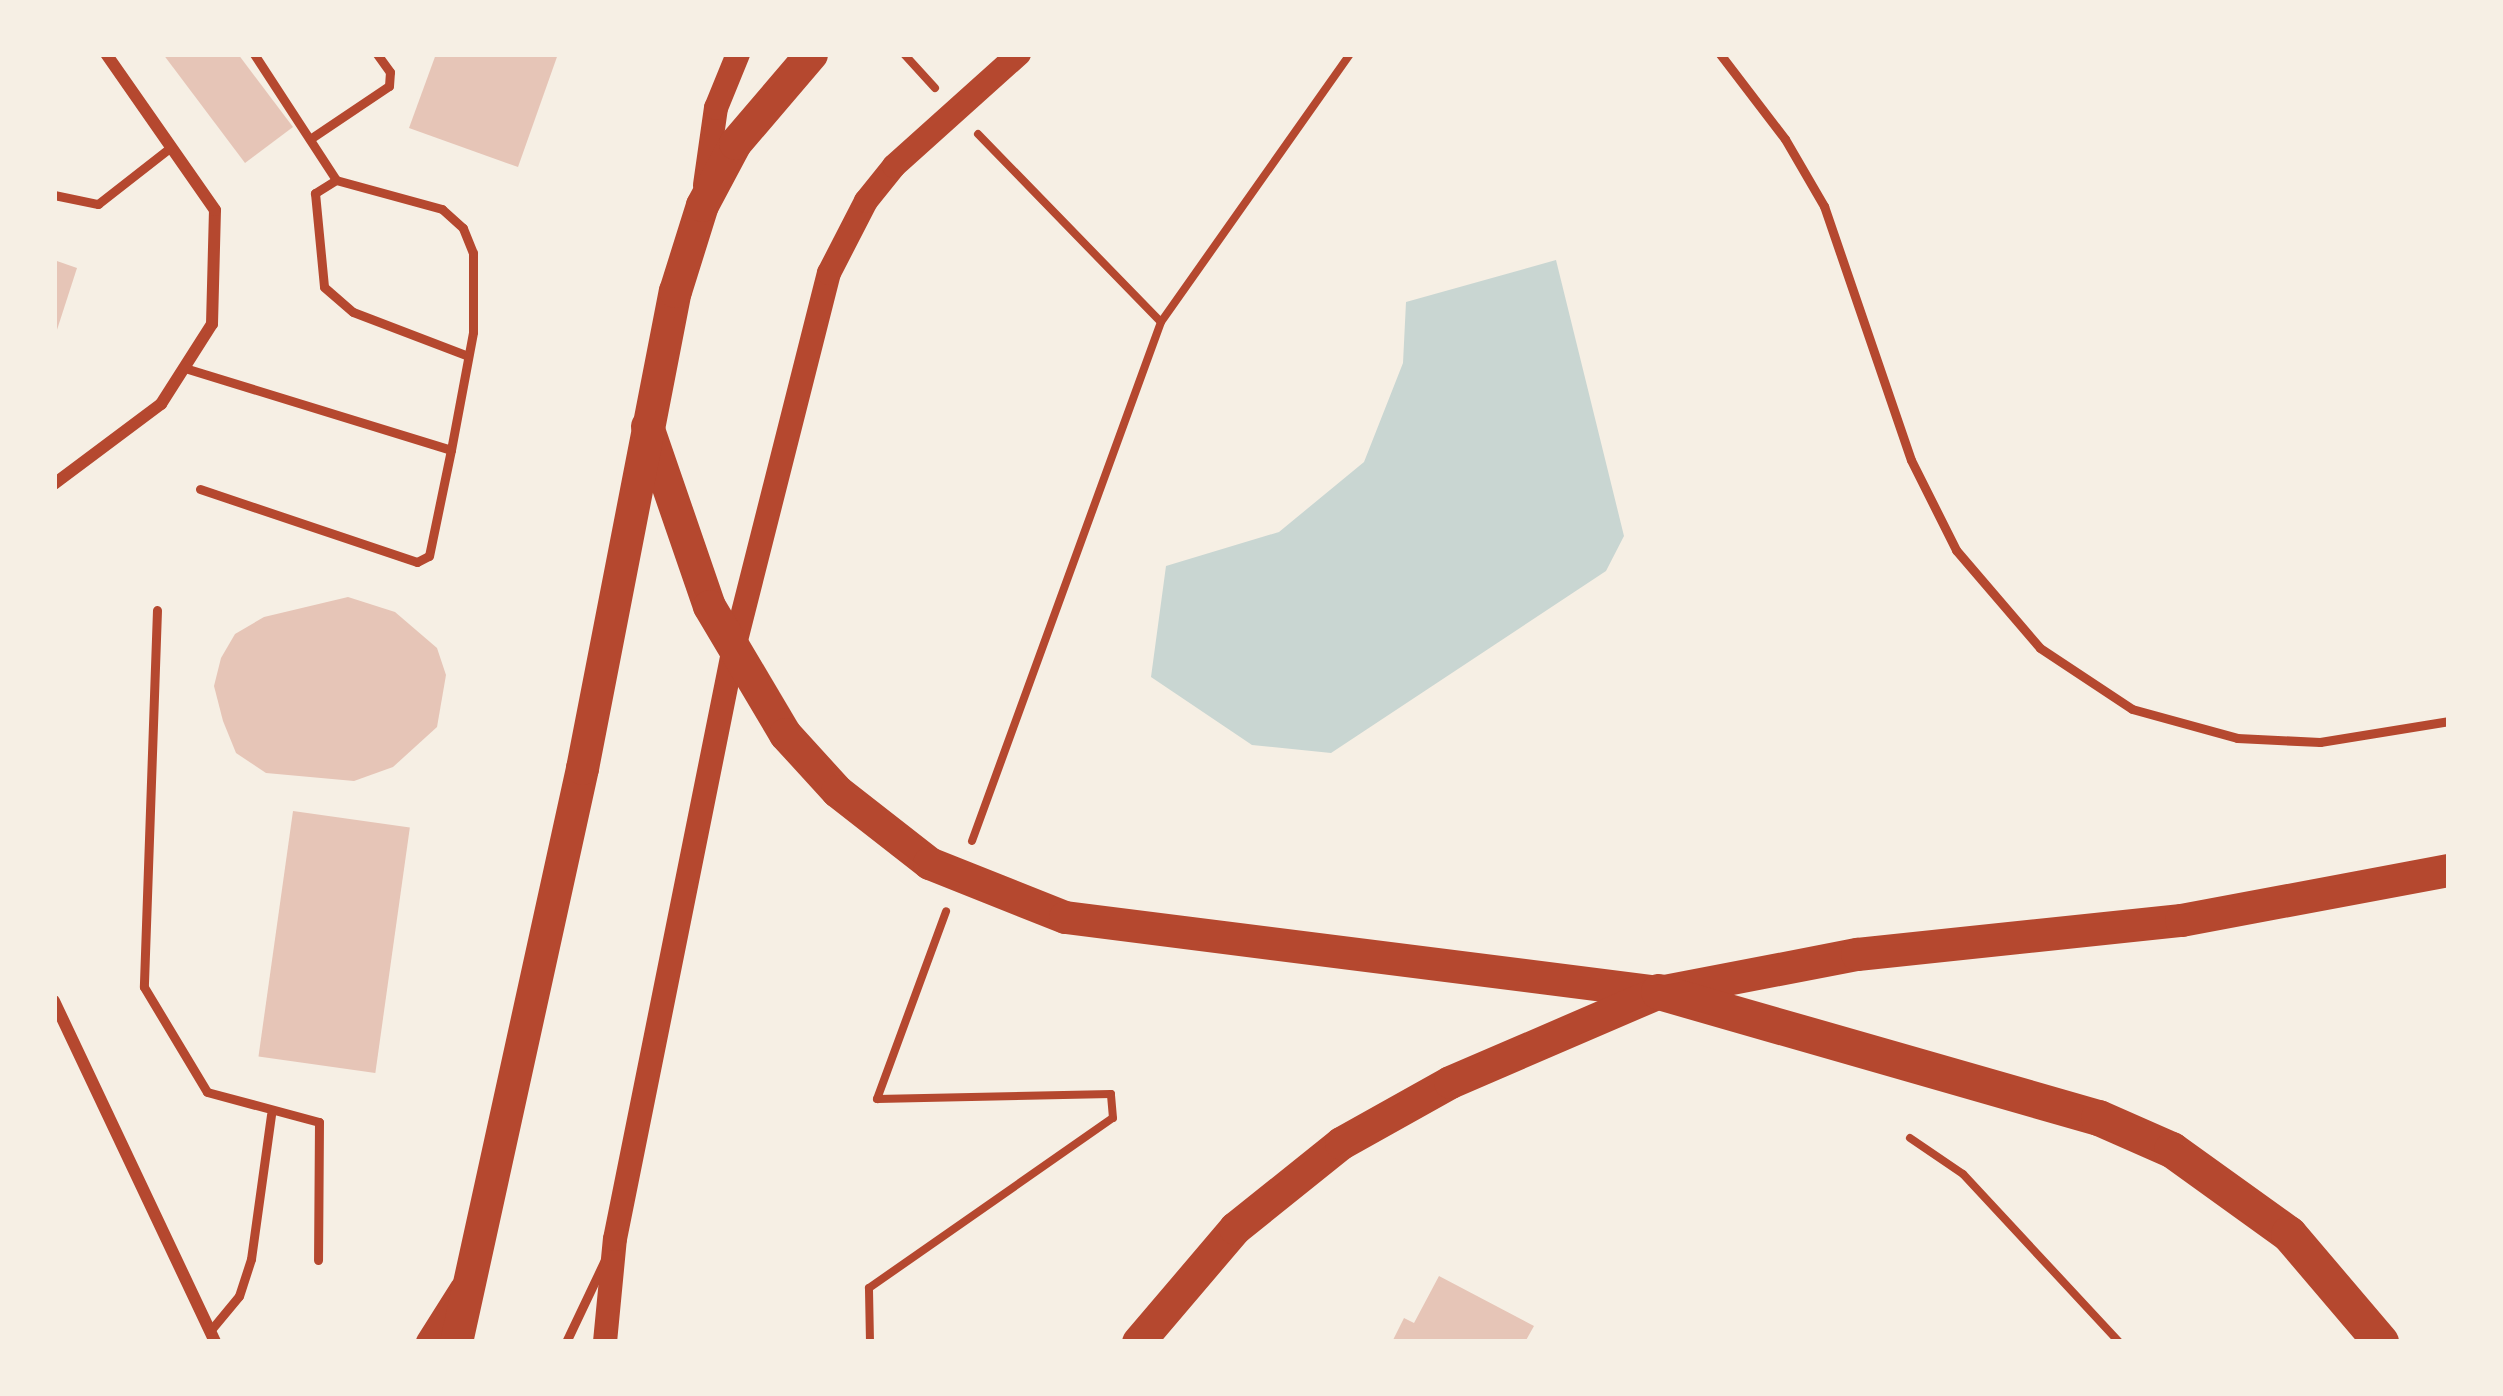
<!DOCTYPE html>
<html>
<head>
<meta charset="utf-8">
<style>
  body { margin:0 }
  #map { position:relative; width:2503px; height:1396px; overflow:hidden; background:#f6efe4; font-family:"Fira Sans Condensed",sans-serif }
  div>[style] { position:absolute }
  .water>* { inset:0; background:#c9d6d2 }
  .building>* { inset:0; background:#e6c5b7; transform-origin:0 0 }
  .path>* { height:8px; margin:-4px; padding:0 4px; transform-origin:4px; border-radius:4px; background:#b5482f }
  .service>* { height:9px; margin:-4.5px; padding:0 4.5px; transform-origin:4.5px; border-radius:4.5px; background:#b5482f }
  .minor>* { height:12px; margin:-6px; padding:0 6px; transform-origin:6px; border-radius:6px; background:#b5482f }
  .secondary>* { height:24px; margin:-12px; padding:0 12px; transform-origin:12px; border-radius:12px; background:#b5482f }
  .trunk>* { height:33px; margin:-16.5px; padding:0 16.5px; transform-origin:16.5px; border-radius:16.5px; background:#b5482f }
  .motorway>* { height:36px; margin:-18px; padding:0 18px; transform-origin:18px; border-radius:18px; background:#b5482f }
  span { translate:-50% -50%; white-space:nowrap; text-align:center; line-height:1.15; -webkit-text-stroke:9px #f6efe4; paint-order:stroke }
  .frame { position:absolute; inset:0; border:57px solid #f6efe4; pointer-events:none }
</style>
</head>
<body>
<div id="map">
  <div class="water">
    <i style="clip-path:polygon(1556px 260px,1624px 536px,1606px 571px,1331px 753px,1252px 745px,1151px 677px,1166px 566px,1279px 532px,1364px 462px,1403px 363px,1406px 302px)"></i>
  </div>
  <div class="building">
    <i style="clip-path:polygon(163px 54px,238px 54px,293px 127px,245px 163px)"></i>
    <i style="clip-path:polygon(436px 54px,558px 54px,518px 167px,409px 128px)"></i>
    <i style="clip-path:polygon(54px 260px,77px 268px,55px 336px,54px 336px)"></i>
    <i style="clip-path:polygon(348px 597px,395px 612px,437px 648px,446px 675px,437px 727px,393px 767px,354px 781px,266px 773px,236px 753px,223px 721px,214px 686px,221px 658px,235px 634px,264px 617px)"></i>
    <i style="left:293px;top:811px;width:118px;height:248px;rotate:8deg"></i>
    <i style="clip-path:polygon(1439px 1276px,1534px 1326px,1525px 1342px,1392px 1342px,1404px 1318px,1414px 1323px)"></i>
  </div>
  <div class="path">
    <i style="left:904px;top:54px;width:46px;rotate:47.6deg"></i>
    <i style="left:978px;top:134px;width:262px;rotate:45.8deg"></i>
    <i style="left:972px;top:841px;width:552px;rotate:-69.99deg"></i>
    <i style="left:1161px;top:322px;width:328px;rotate:-54.8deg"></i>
    <i style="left:1910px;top:1138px;width:64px;rotate:34.2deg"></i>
    <i style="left:1963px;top:1174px;width:229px;rotate:47.1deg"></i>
    <i style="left:870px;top:1342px;width:54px;rotate:-91.1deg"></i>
    <i style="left:869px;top:1288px;width:297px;rotate:-34.9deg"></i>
    <i style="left:1113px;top:1118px;width:24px;rotate:-95deg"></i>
    <i style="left:1111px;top:1094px;width:234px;rotate:178.8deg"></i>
    <i style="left:877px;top:1099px;width:200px;rotate:-69.8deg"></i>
  </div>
  <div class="service">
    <i style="left:254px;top:54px;width:150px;rotate:56.9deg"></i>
    <i style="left:1720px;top:54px;width:107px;rotate:52.6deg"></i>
    <i style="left:1785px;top:139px;width:78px;rotate:59.8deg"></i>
    <i style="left:1824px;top:206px;width:268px;rotate:71.1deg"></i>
    <i style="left:1911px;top:460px;width:101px;rotate:63.4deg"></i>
    <i style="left:1956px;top:550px;width:129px;rotate:49.4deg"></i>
    <i style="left:2040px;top:648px;width:110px;rotate:33.5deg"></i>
    <i style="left:2132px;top:709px;width:109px;rotate:15.4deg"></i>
    <i style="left:2237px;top:738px;width:83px;rotate:2.8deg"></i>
    <i style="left:2320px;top:742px;width:131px;rotate:-9.2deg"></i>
    <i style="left:310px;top:139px;width:95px;rotate:-33.9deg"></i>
    <i style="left:389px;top:86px;width:14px;rotate:-86deg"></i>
    <i style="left:390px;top:72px;width:22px;rotate:-126deg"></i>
    <i style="left:54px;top:195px;width:45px;rotate:11.6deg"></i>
    <i style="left:98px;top:204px;width:93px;rotate:-38deg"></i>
    <i style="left:188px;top:369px;width:275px;rotate:17.1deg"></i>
    <i style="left:451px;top:450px;width:120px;rotate:-79.4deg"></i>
    <i style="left:473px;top:332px;width:79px;rotate:-90deg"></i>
    <i style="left:473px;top:253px;width:27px;rotate:-112deg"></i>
    <i style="left:463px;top:228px;width:28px;rotate:-138deg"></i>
    <i style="left:442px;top:209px;width:110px;rotate:-164.7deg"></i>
    <i style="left:336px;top:180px;width:25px;rotate:148deg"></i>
    <i style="left:315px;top:193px;width:94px;rotate:84.5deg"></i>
    <i style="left:324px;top:287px;width:38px;rotate:41deg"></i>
    <i style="left:353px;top:312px;width:123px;rotate:20.9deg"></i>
    <i style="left:200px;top:489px;width:229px;rotate:18.6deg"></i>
    <i style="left:417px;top:562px;width:13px;rotate:-27deg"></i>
    <i style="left:429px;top:556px;width:108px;rotate:-78.3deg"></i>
    <i style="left:157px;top:610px;width:377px;rotate:92deg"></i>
    <i style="left:144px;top:987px;width:122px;rotate:59deg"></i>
    <i style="left:207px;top:1092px;width:116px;rotate:15deg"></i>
    <i style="left:319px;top:1122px;width:138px;rotate:90.4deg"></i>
    <i style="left:210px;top:1331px;width:45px;rotate:-50.4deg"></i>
    <i style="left:239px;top:1296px;width:39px;rotate:-72deg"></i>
    <i style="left:251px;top:1259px;width:146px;rotate:-82.1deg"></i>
    <i style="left:566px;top:1342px;width:91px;rotate:-64.6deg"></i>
  </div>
  <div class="minor">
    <i style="left:54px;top:484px;width:134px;rotate:-36.8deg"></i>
    <i style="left:161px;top:404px;width:95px;rotate:-57.5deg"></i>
    <i style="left:212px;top:324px;width:114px;rotate:-88.5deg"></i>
    <i style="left:215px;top:210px;width:190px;rotate:-124.9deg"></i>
    <i style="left:54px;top:1001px;width:377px;rotate:64.7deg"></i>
  </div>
  <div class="secondary">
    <i style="left:705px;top:185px;width:78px;rotate:-81.9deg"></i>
    <i style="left:716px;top:108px;width:58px;rotate:-67.8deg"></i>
    <i style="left:428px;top:1342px;width:64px;rotate:-57.8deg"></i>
    <i style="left:605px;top:1342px;width:103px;rotate:-84.5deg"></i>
    <i style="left:615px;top:1239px;width:599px;rotate:-78.63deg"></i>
    <i style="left:733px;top:652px;width:391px;rotate:-75.8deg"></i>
    <i style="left:829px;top:273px;width:81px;rotate:-62.8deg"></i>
    <i style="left:866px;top:201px;width:45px;rotate:-51.3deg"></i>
    <i style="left:894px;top:166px;width:168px;rotate:-41.9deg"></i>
  </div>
  <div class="trunk">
    <i style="left:647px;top:426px;width:190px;rotate:71deg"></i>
    <i style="left:709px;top:606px;width:149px;rotate:59.3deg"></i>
    <i style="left:785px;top:734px;width:77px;rotate:47.6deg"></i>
    <i style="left:837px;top:791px;width:117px;rotate:38deg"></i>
    <i style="left:929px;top:863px;width:146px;rotate:21.7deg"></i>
    <i style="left:1065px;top:917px;width:599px;rotate:7.2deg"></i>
    <i style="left:1659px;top:992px;width:202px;rotate:-10.9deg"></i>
    <i style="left:1857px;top:954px;width:326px;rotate:-6deg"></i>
    <i style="left:2181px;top:920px;width:273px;rotate:-10.6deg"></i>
    <i style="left:456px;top:1342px;width:588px;rotate:-77.62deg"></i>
    <i style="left:582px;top:768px;width:486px;rotate:-79deg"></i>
    <i style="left:675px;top:291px;width:90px;rotate:-72.6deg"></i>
    <i style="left:702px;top:205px;width:70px;rotate:-62deg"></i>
    <i style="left:735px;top:143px;width:117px;rotate:-49.5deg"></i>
    <i style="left:1138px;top:1342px;width:150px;rotate:-49.6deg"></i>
    <i style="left:1235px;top:1228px;width:136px;rotate:-38.7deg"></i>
    <i style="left:1341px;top:1143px;width:125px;rotate:-29.2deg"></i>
    <i style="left:1450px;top:1082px;width:225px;rotate:-23.3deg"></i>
  </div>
  <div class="motorway">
    <i style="left:1659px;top:992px;width:458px;rotate:16deg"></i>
    <i style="left:2099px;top:1118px;width:80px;rotate:23.7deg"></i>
    <i style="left:2172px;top:1150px;width:144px;rotate:35.7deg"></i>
    <i style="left:2289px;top:1234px;width:142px;rotate:49.6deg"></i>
  </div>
  <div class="frame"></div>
</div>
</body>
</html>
